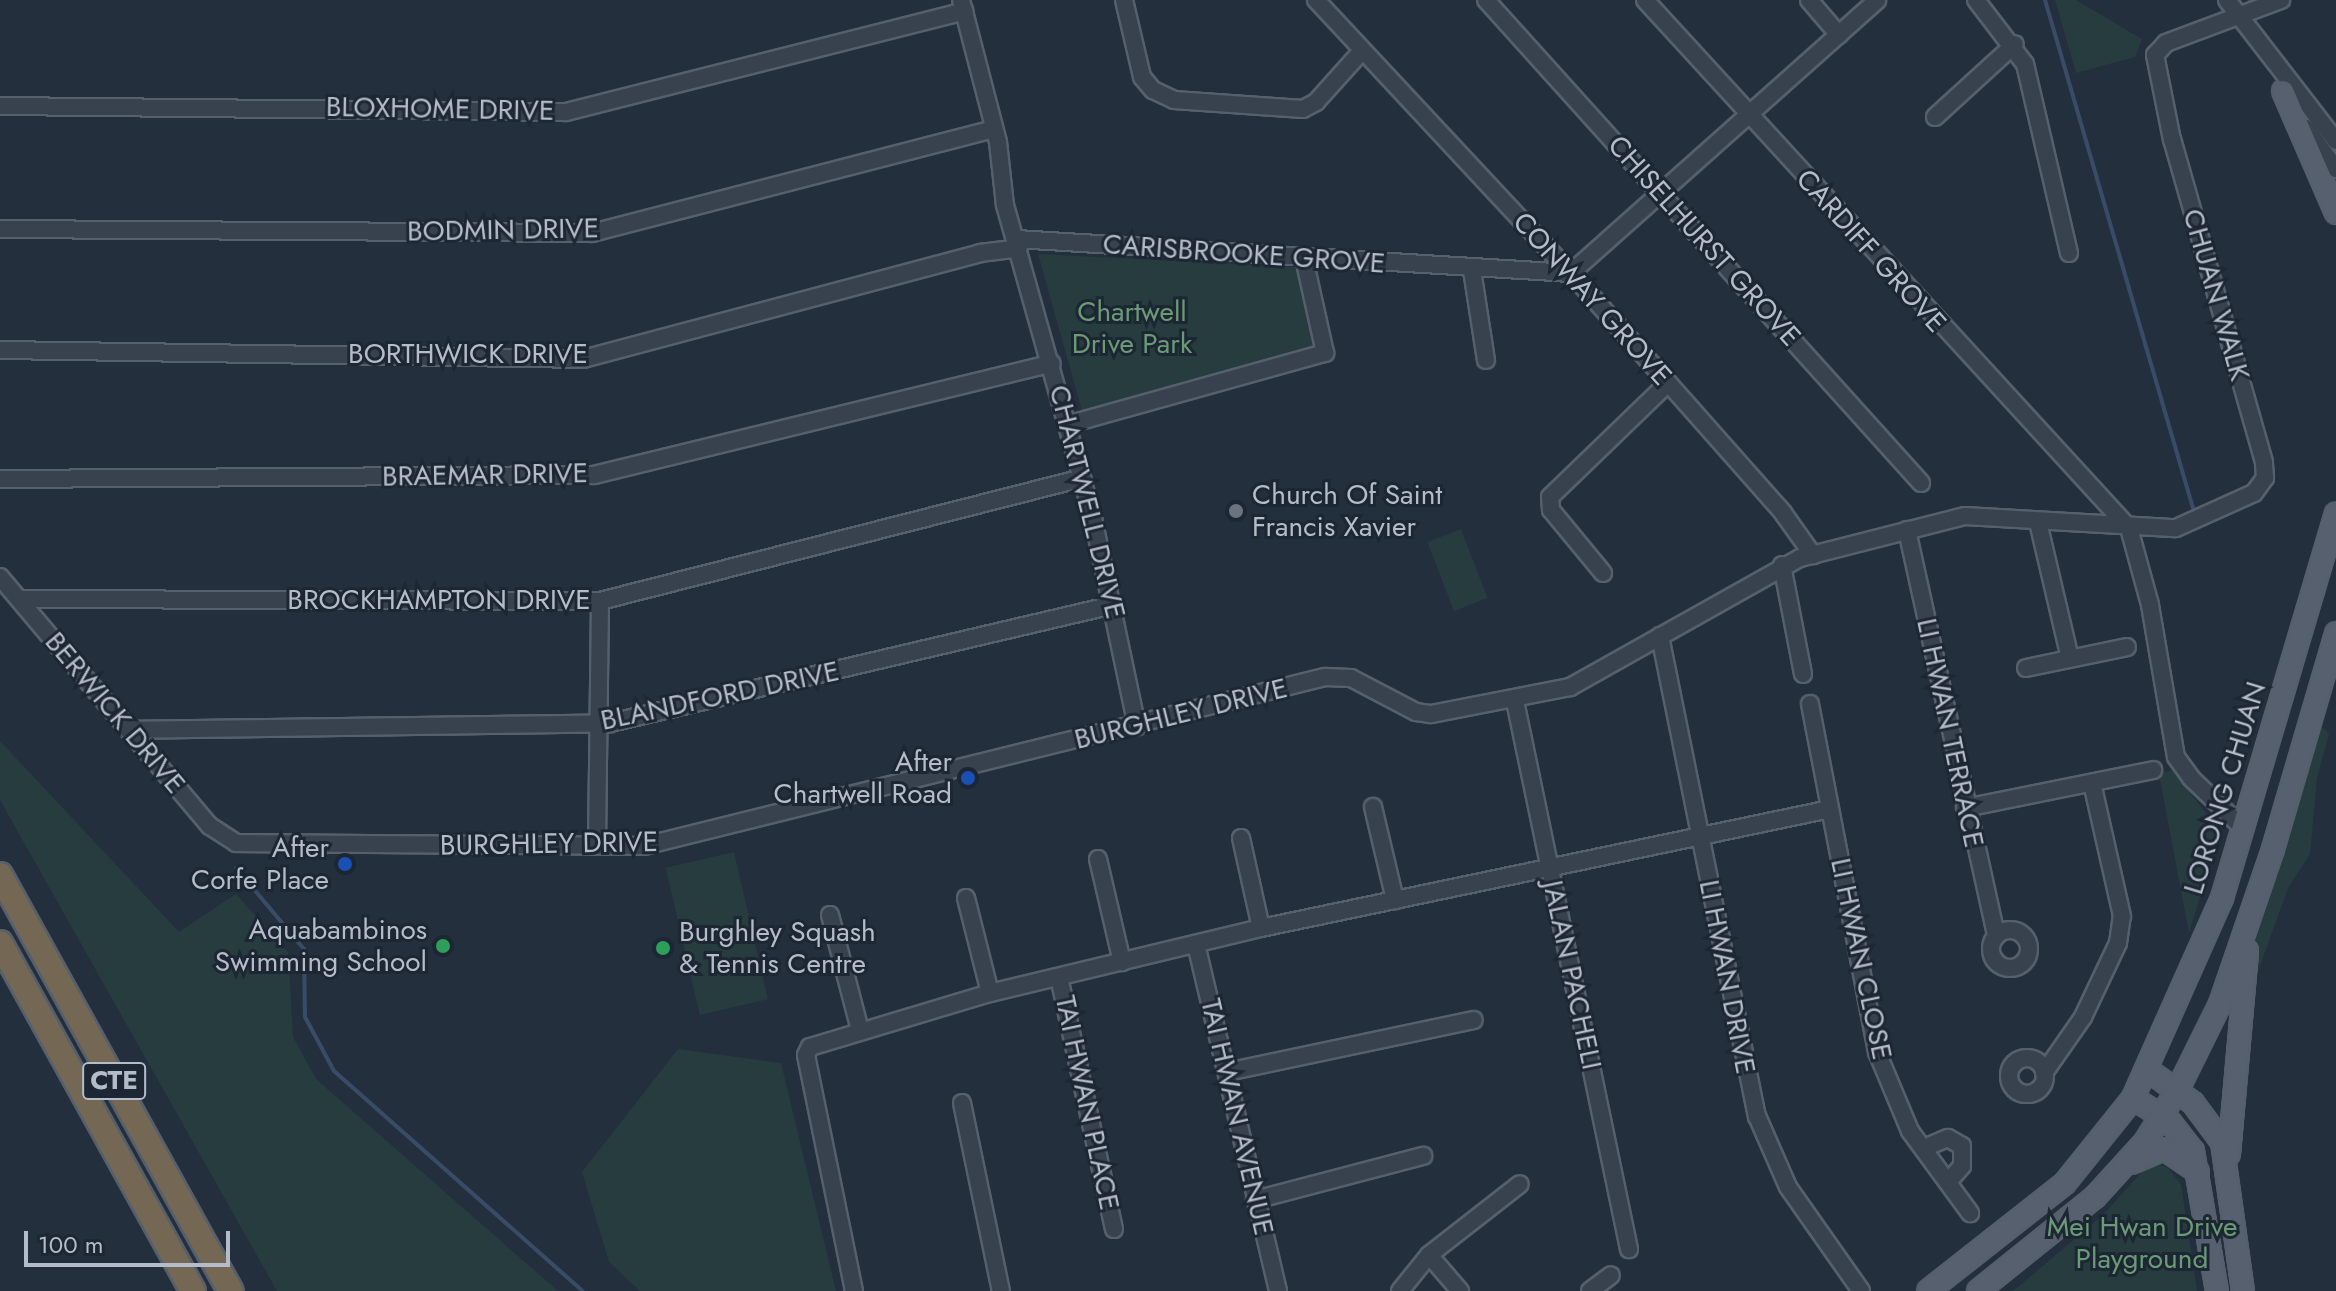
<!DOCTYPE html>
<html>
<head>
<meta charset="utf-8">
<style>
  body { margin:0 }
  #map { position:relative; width:2336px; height:1291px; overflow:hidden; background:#242f3e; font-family:Jost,sans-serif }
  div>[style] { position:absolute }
  .green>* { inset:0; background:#263c3f; transform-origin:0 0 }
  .stream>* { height:4px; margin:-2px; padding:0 2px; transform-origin:2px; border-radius:2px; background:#394c67 }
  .roads { filter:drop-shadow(2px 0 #565f6c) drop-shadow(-2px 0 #565f6c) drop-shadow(0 2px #565f6c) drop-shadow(0 -2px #565f6c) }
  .minor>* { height:16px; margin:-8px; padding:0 8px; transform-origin:8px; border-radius:8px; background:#38414e }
  .minor>.ring { margin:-8px; padding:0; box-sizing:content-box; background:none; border:16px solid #38414e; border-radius:50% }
  .major>* { height:20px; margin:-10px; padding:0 10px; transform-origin:10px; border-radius:10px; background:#56606e }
  .highway>* { height:24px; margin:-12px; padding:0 12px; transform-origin:12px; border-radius:12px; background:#746855 }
  .dots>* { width:22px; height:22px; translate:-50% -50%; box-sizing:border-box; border:4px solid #1d2633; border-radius:50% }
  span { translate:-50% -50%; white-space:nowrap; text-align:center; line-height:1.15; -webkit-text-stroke:6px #1d2633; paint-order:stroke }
  .shield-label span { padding:2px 6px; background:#1d2633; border:2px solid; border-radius:6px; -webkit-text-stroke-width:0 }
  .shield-label { font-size:26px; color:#b4bcc9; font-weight:700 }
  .street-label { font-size:28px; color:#b4bcc9 }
  .park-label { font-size:28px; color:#6b9a76 }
  .poi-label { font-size:28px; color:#b4bcc9 }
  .left { translate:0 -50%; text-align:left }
  .right { translate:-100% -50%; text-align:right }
  .scale { position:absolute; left:24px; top:1231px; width:206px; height:36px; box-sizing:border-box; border:4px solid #b4bcc9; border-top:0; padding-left:10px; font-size:24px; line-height:28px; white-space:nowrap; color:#b4bcc9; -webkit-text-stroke:6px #1d2633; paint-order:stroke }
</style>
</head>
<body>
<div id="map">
  <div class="green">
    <i style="clip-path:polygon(2055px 0,2076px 0,2142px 39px,2135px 57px,2076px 73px)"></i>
    <i style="clip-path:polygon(1038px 254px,1295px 267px,1314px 341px,1312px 350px,1083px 414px)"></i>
    <i style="left:1461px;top:529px;width:74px;height:36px;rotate:69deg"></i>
    <i style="clip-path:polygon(2314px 719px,2329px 734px,2317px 778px,2310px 854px,2288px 888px,2256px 977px,2238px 984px)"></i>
    <i style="clip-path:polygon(0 741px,179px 932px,236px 894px,288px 952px,293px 1037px,316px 1079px,558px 1291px,277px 1291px,0 800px)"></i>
    <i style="clip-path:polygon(2173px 770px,2220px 832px,2189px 933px,2159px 774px)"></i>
    <i style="left:734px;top:852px;width:151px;height:70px;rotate:77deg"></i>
    <i style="clip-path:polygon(678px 1049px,781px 1063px,836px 1291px,640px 1291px,609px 1262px,582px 1172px)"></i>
    <i style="clip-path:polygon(2157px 1164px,2168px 1168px,2181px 1184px,2197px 1291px,2013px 1291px,2103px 1215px,2147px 1166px)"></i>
  </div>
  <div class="stream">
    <i style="left:2045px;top:0;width:529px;rotate:73.76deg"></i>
    <i style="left:2249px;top:2px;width:7px;rotate:-16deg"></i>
    <i style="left:236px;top:868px;width:106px;rotate:50deg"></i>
    <i style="left:304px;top:949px;width:68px;rotate:89.2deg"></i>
    <i style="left:305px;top:1017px;width:61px;rotate:61.8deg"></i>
    <i style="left:334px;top:1071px;width:332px;rotate:41.5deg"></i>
  </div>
  <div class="roads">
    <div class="minor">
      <i style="left:961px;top:0;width:147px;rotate:75.4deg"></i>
      <i style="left:998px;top:142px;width:63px;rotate:83.7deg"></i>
      <i style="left:1005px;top:205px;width:325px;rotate:74.3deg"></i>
      <i style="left:1093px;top:518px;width:213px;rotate:78.1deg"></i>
      <i style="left:1124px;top:0;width:79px;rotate:76.8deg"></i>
      <i style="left:1142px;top:77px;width:17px;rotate:50deg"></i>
      <i style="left:1153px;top:90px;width:23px;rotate:25deg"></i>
      <i style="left:1174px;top:100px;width:129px;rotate:4deg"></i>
      <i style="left:1303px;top:109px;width:15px;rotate:-28deg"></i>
      <i style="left:1316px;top:102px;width:69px;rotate:-48deg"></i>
      <i style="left:1316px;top:0;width:374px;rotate:47deg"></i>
      <i style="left:1571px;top:273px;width:320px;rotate:48.5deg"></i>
      <i style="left:1783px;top:513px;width:52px;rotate:54.5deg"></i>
      <i style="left:1486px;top:0;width:650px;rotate:47.99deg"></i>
      <i style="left:1645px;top:0;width:716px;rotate:47.49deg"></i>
      <i style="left:2129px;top:528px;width:80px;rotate:74.7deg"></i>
      <i style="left:2150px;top:605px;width:154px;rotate:80.3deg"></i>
      <i style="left:2176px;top:757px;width:26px;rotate:54deg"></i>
      <i style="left:2191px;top:778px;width:72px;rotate:43.9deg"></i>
      <i style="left:1809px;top:0;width:46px;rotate:49.4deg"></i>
      <i style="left:1976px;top:0;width:81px;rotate:52.6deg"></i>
      <i style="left:2025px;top:64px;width:194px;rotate:76.9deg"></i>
      <i style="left:2227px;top:0;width:178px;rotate:52.3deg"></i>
      <i style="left:0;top:106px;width:566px;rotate:0.61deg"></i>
      <i style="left:566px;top:112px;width:411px;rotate:-14.2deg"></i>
      <i style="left:1935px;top:117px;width:108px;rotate:-42.4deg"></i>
      <i style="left:2306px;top:128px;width:51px;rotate:53.8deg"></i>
      <i style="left:0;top:229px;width:592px;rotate:0.39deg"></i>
      <i style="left:592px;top:233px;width:415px;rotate:-14.5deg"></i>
      <i style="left:1016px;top:239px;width:556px;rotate:3.51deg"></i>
      <i style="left:1571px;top:273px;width:410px;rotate:-41.7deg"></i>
      <i style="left:1472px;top:270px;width:91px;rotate:81.2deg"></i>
      <i style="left:0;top:350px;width:583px;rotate:0.88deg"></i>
      <i style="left:583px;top:359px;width:411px;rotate:-14.9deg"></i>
      <i style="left:980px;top:253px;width:39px;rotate:-7deg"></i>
      <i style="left:1070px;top:424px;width:265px;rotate:-15.6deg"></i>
      <i style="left:1325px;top:353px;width:97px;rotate:-102.5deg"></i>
      <i style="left:0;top:479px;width:594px;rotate:-0.39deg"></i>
      <i style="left:594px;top:475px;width:471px;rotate:-13.7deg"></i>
      <i style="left:2038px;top:522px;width:140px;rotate:76.8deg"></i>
      <i style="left:1907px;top:530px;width:415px;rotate:77.6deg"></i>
      <i style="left:1782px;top:565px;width:111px;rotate:79.1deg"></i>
      <i style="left:1603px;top:573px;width:82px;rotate:-129.5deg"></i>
      <i style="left:1551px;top:510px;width:13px;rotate:-94deg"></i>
      <i style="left:1550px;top:497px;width:164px;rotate:-44deg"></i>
      <i style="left:0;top:577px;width:326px;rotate:49.9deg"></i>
      <i style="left:210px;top:826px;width:31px;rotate:33deg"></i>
      <i style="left:236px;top:843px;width:408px;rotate:0.4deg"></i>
      <i style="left:644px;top:846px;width:702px;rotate:-13.94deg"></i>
      <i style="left:1325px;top:677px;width:26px;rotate:2deg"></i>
      <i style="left:1351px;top:678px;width:73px;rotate:27.6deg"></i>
      <i style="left:1416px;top:712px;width:15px;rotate:8deg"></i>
      <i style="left:1431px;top:714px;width:142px;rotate:-11deg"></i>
      <i style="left:1570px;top:687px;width:264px;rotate:-29.3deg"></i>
      <i style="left:1800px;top:558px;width:170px;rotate:-14.3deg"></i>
      <i style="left:1965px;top:516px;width:211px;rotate:3.3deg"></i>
      <i style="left:2176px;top:528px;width:85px;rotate:-24.2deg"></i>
      <i style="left:2254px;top:493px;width:19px;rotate:-54deg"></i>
      <i style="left:2265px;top:478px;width:16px;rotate:-94deg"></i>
      <i style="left:2264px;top:462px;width:335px;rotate:-105.9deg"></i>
      <i style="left:2172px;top:140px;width:87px;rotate:-101.3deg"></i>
      <i style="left:2155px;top:55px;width:16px;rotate:-47deg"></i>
      <i style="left:2166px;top:43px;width:123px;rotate:-20.5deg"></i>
      <i style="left:20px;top:599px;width:580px;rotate:0.2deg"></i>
      <i style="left:600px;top:601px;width:498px;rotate:-14.3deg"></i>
      <i style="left:1660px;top:636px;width:490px;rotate:78.6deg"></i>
      <i style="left:1757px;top:1116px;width:77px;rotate:66.4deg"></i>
      <i style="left:1788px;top:1187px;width:127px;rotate:54.9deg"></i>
      <i style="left:2026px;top:668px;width:103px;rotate:-11.7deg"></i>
      <i style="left:1515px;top:701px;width:560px;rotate:78.25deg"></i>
      <i style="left:1810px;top:704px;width:354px;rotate:79.1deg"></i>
      <i style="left:1877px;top:1052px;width:86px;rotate:67.3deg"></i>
      <i style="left:1910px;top:1131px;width:102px;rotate:53.8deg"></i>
      <i style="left:128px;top:730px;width:482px;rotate:-0.8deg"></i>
      <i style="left:610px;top:723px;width:517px;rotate:-13.2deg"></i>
      <i style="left:1373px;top:807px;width:96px;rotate:76.7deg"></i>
      <i style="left:1965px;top:808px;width:192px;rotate:-11.4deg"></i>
      <i style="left:1241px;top:838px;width:92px;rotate:77.5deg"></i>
      <i style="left:597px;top:846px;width:245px;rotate:-89.3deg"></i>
      <i style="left:1098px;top:859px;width:106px;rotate:76.9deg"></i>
      <i style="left:966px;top:898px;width:98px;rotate:75.8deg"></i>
      <i style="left:830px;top:915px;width:119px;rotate:75.4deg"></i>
      <i class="ring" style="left:1991px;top:930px;width:22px;height:22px"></i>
      <i style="left:1196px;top:944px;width:357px;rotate:76.7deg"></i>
      <i style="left:1059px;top:977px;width:258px;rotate:77.7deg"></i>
      <i class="ring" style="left:2009px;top:1058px;width:20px;height:20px"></i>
      <i style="left:1227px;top:1072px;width:252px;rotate:-11.9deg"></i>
      <i style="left:2044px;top:1073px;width:68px;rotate:-55.1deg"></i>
      <i style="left:2083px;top:1017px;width:82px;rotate:-64.7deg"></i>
      <i style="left:2118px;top:943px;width:27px;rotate:-82deg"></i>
      <i style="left:2122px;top:916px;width:136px;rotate:-102.7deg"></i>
      <i style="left:962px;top:1103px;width:192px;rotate:78.3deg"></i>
      <i style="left:1924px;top:1148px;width:26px;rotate:-23deg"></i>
      <i style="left:1948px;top:1138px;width:16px;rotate:30deg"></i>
      <i style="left:1962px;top:1146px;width:20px;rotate:90deg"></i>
      <i style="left:1962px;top:1166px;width:20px;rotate:131deg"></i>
      <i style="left:1255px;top:1200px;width:174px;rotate:-14.7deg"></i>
      <i style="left:1429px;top:1255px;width:48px;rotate:49.3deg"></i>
      <i style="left:854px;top:1291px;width:241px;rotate:-101.5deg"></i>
      <i style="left:806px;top:1055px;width:9px;rotate:-63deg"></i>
      <i style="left:810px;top:1047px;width:188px;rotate:-16.7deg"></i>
      <i style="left:990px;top:993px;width:279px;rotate:-13.5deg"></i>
      <i style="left:1261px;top:928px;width:581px;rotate:-11.81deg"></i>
      <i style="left:1400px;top:1291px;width:46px;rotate:-51.1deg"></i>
      <i style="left:1429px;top:1255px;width:115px;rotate:-38deg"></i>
      <i style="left:1590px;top:1291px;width:26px;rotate:-37deg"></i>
    </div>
    <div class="major">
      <i style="left:2283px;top:91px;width:133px;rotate:66.5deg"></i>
      <i style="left:2148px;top:1070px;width:56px;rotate:36.3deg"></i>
      <i style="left:2193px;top:1103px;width:49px;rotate:53.4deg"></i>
      <i style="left:2222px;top:1142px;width:150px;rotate:82deg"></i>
      <i style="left:2133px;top:1098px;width:44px;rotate:33deg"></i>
      <i style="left:2170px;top:1122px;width:37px;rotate:52deg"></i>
      <i style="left:2193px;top:1151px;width:142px;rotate:80.3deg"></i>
      <i style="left:2229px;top:1154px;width:204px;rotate:-84.9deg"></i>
      <i style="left:2131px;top:1163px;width:36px;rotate:-23deg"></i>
      <i style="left:2164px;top:1149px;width:41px;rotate:34.1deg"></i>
      <i style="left:1928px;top:1291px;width:174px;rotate:-38.2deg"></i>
      <i style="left:2065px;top:1183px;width:109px;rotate:-51.3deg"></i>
      <i style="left:2133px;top:1098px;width:219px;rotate:-66deg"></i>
      <i style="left:2222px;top:898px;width:401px;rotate:-73.5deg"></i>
      <i style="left:1978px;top:1291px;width:150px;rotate:-38.8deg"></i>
      <i style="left:2095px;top:1197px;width:74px;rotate:-47.7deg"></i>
      <i style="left:2145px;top:1142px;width:62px;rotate:-58.1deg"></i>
      <i style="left:2178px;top:1089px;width:95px;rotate:-63.7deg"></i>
      <i style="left:2220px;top:1004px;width:164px;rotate:-71.1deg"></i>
      <i style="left:2273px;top:849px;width:225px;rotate:-73.7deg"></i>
    </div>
    <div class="highway">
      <i style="left:0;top:875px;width:476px;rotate:61deg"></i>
      <i style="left:0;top:943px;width:398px;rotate:61deg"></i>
    </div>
  </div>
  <div class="dots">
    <i style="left:1236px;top:511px;background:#6b7280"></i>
    <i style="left:968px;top:778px;background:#1a4fb4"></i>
    <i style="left:345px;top:864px;background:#1a4fb4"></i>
    <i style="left:443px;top:946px;background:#2e9e5b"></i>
    <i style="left:663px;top:948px;background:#2e9e5b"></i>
  </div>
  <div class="shield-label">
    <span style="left:114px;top:1081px">CTE</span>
  </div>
  <div class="street-label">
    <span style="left:440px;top:109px;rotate:1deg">BLOXHOME DRIVE</span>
    <span style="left:503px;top:230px;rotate:-1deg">BODMIN DRIVE</span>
    <span style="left:1704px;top:241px;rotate:48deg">CHISELHURST GROVE</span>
    <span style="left:1871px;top:251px;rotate:48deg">CARDIFF GROVE</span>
    <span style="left:1244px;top:254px;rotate:4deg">CARISBROOKE GROVE</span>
    <span style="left:2216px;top:295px;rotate:74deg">CHUAN WALK</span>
    <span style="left:1592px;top:299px;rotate:48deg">CONWAY GROVE</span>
    <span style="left:468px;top:354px">BORTHWICK DRIVE</span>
    <span style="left:485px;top:475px;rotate:-1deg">BRAEMAR DRIVE</span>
    <span style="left:1087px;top:502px;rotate:76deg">CHARTWELL DRIVE</span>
    <span style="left:439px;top:600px">BROCKHAMPTON DRIVE</span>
    <span style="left:720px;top:696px;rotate:-12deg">BLANDFORD DRIVE</span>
    <span style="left:115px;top:713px;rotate:50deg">BERWICK DRIVE</span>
    <span style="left:1181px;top:714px;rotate:-14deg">BURGHLEY DRIVE</span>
    <span style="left:1950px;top:733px;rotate:78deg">LI HWAN TERRACE</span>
    <span style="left:2225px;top:788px;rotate:-73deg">LORONG CHUAN</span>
    <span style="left:549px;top:844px;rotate:-1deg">BURGHLEY DRIVE</span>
    <span style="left:1861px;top:959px;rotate:78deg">LI HWAN CLOSE</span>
    <span style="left:1572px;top:975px;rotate:78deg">JALAN PACHELI</span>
    <span style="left:1727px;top:977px;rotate:79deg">LI HWAN DRIVE</span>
    <span style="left:1087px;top:1103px;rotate:78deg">TAI HWAN PLACE</span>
    <span style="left:1237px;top:1117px;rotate:77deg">TAI HWAN AVENUE</span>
  </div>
  <div class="park-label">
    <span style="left:1132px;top:328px">Chartwell<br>Drive Park</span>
    <span style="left:2142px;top:1243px">Mei Hwan Drive<br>Playground</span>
  </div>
  <div class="poi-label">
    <span class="left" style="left:1252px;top:511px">Church Of Saint<br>Francis Xavier</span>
    <span class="right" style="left:952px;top:778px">After<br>Chartwell Road</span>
    <span class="right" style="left:329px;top:864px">After<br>Corfe Place</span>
    <span class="right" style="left:427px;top:946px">Aquabambinos<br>Swimming School</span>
    <span class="left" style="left:679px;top:948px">Burghley Squash<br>&amp; Tennis Centre</span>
  </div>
  <div class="scale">100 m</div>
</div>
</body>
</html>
